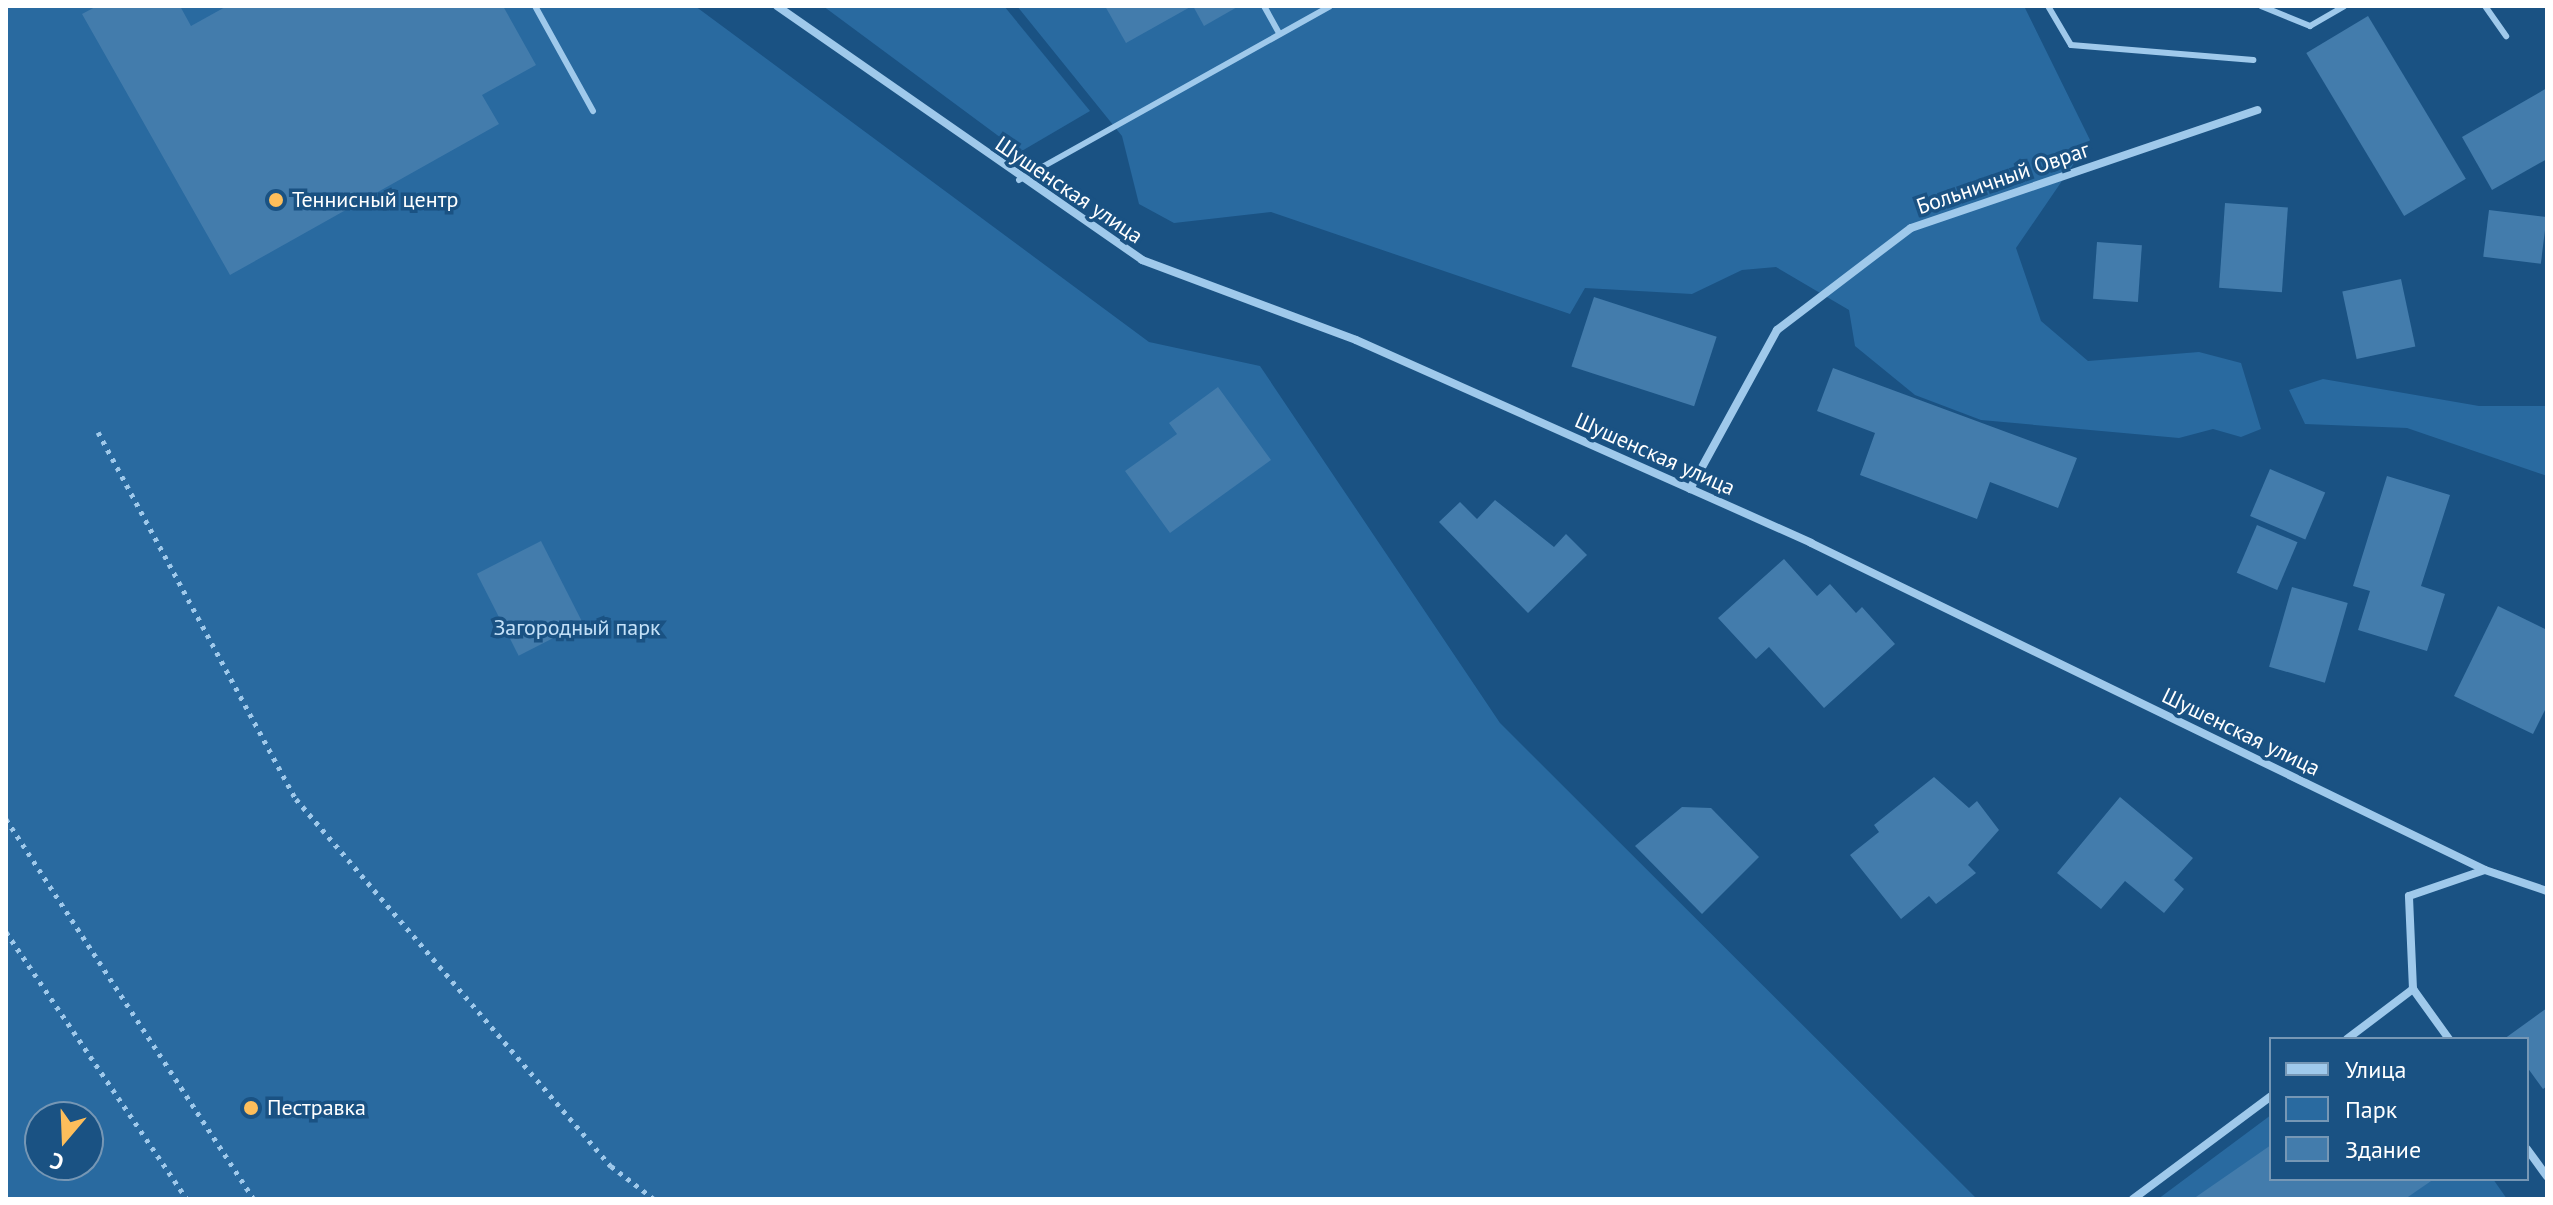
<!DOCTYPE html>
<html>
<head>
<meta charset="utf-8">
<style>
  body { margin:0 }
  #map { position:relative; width:2553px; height:1205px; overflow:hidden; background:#1a5283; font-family:"PT Sans",sans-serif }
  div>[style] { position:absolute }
  .green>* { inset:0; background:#296aa0 }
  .building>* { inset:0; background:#437cac; transform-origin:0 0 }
  .path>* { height:5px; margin-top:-2.5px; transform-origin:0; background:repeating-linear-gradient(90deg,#9fc9eb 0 4px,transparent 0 10px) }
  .lane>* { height:6px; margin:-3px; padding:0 3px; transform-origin:3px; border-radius:3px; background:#9fc9eb }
  .street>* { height:8px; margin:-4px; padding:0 4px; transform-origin:4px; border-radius:4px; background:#9fc9eb }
  .dots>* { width:22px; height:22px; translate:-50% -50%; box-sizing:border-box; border:4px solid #1a5283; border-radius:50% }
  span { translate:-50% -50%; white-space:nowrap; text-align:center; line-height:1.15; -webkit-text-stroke:7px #1a5283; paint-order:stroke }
  .street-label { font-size:22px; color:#fff }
  .poi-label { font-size:22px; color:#fff }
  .left { translate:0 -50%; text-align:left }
  .park-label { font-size:22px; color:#c4e1f8 }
  .frame { position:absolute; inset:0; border:8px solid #fff; pointer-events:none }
  .legend { position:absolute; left:2269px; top:1037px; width:260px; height:144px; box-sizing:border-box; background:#1a5283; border:2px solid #7697b5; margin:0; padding:10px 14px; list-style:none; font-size:24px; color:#fff }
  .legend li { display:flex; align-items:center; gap:16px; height:40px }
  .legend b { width:40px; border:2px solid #7697b5 }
  .north { position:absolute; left:24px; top:1101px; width:80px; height:80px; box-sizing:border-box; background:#1a5283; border:2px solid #7697b5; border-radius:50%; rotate:199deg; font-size:22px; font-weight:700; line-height:32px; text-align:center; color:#fff }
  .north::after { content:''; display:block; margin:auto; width:28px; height:36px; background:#fdbe5b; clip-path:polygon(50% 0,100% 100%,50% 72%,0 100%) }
</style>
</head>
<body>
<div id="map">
  <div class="green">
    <i style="clip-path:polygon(evenodd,6px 6px,695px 6px,1149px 342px,1260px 366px,1500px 723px,1977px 1199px,6px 1199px,6px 6px,40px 1117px,88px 1117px,88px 1165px,40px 1165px,40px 1117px)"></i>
    <i style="clip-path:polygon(823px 6px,1004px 6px,1090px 111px,1020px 152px)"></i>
    <i style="clip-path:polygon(1017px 6px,2024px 6px,2090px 140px,2016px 248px,2041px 321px,2088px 361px,2199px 352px,2241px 363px,2261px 429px,2241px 437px,2213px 429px,2179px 438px,1981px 420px,1915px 395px,1855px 346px,1849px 310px,1776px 267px,1742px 270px,1692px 294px,1585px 288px,1570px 314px,1271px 212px,1174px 223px,1139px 204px,1122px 136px)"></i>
    <i style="clip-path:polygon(2323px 379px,2479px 406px,2547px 406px,2547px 476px,2407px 428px,2305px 424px,2289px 390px)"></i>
    <i style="clip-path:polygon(2271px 1115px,2271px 1179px,2493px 1179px,2507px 1199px,2158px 1199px)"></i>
  </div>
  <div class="building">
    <i style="clip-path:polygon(97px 6px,180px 6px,191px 26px,227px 6px,503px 6px,536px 65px,482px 95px,499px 124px,230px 275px,82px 14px)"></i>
    <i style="clip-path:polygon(1105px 6px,1192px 6px,1126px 43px)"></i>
    <i style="clip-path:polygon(1193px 6px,1239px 6px,1204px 26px)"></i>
    <i style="left:2368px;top:16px;width:190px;height:72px;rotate:59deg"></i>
    <i style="clip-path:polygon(2547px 88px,2547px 159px,2492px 190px,2462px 137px)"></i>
    <i style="left:2225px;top:203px;width:63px;height:85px;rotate:4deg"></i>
    <i style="left:2489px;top:210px;width:58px;height:47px;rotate:7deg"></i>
    <i style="left:2097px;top:242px;width:45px;height:57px;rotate:4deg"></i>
    <i style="left:2401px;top:279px;width:69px;height:60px;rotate:78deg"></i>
    <i style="left:1594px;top:297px;width:129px;height:73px;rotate:18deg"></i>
    <i style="clip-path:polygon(1833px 368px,2077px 458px,2058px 508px,1990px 482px,1977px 519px,1860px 475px,1875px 433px,1817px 411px)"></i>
    <i style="clip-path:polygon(1218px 387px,1271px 460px,1170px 533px,1125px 471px,1177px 434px,1169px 423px)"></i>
    <i style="left:2270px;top:469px;width:60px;height:51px;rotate:23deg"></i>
    <i style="clip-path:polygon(2387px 476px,2450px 495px,2421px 586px,2445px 594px,2427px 651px,2358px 630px,2370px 591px,2353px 586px)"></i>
    <i style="clip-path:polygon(1495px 500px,1554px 547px,1566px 534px,1587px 555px,1528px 613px,1439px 522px,1460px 502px,1477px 519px)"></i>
    <i style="left:2257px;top:525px;width:44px;height:52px;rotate:23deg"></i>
    <i style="left:541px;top:541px;width:92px;height:72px;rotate:63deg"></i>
    <i style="clip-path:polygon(1784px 559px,1817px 596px,1830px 584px,1856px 613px,1862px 607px,1895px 644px,1824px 708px,1769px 647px,1756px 659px,1718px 618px)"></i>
    <i style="left:2292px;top:587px;width:58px;height:83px;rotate:16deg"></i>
    <i style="clip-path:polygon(2498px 606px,2547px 630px,2547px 706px,2533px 734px,2454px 696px)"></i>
    <i style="clip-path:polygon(1934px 777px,1969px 808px,1977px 801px,1999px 830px,1968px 865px,1976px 873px,1936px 904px,1929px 896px,1901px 919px,1850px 855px,1879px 832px,1874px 825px)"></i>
    <i style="clip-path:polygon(2120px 797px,2193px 858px,2174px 880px,2184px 889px,2164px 913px,2125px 881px,2101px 909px,2057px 873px)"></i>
    <i style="clip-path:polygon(1682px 807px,1711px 808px,1759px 857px,1702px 914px,1635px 846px)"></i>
    <i style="clip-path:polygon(2547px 1008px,2547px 1086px,2543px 1089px,2527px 1067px,2527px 1039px,2504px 1039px)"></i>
    <i style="clip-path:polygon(2271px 1145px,2271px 1179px,2434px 1179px,2405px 1199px,2193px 1199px)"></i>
  </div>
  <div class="path">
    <i style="left:98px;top:432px;width:417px;rotate:61.7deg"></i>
    <i style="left:296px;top:799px;width:484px;rotate:49.4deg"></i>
    <i style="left:611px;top:1166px;width:54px;rotate:37.5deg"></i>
    <i style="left:6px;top:819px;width:454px;rotate:56.9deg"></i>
    <i style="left:6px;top:932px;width:323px;rotate:55.9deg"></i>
  </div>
  <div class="lane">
    <i style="left:535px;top:6px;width:120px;rotate:61.1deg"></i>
    <i style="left:1264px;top:6px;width:31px;rotate:61deg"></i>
    <i style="left:2048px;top:6px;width:45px;rotate:59.5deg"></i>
    <i style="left:2071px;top:45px;width:183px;rotate:4.7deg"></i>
    <i style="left:2261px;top:6px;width:53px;rotate:22.2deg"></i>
    <i style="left:2310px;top:26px;width:39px;rotate:-30deg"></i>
    <i style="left:2485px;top:6px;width:37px;rotate:55deg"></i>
    <i style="left:1019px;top:180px;width:356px;rotate:-29.2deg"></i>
  </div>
  <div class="street">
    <i style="left:777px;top:6px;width:445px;rotate:34.8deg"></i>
    <i style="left:1142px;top:260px;width:228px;rotate:20.5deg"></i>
    <i style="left:1356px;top:340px;width:498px;rotate:24deg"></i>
    <i style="left:1811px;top:543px;width:749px;rotate:25.88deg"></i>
    <i style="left:2485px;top:870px;width:65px;rotate:18.7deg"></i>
    <i style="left:1690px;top:489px;width:181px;rotate:-61.3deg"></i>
    <i style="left:1777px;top:330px;width:168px;rotate:-37.3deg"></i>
    <i style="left:1911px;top:228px;width:366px;rotate:-18.8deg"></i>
    <i style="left:2347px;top:1039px;width:83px;rotate:-37.1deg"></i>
    <i style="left:2449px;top:1039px;width:62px;rotate:-125.8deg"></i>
    <i style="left:2413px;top:989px;width:93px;rotate:-92.5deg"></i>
    <i style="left:2409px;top:896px;width:80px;rotate:-18.9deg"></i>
    <i style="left:2527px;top:1149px;width:34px;rotate:54deg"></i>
    <i style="left:2133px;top:1199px;width:172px;rotate:-36.7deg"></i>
  </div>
  <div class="dots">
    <i style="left:276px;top:200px;background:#fdbe5b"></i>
    <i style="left:251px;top:1108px;background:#fdbe5b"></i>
  </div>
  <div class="street-label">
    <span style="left:2003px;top:178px;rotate:-19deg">Больничный Овраг</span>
    <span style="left:1069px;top:190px;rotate:34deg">Шушенская улица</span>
    <span style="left:1655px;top:454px;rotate:24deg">Шушенская улица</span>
    <span style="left:2241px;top:732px;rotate:26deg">Шушенская улица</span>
  </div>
  <div class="poi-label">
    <span class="left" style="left:292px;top:200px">Теннисный центр</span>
    <span class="left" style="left:267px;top:1108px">Пестравка</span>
  </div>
  <div class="park-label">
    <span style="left:577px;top:628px">Загородный парк</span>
  </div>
  <div class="frame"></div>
  <ul class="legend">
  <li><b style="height:10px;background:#9fc9eb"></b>Улица</li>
  <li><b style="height:22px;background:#296aa0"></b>Парк</li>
  <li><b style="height:22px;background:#437cac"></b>Здание</li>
  </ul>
  <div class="north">С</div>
</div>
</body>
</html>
